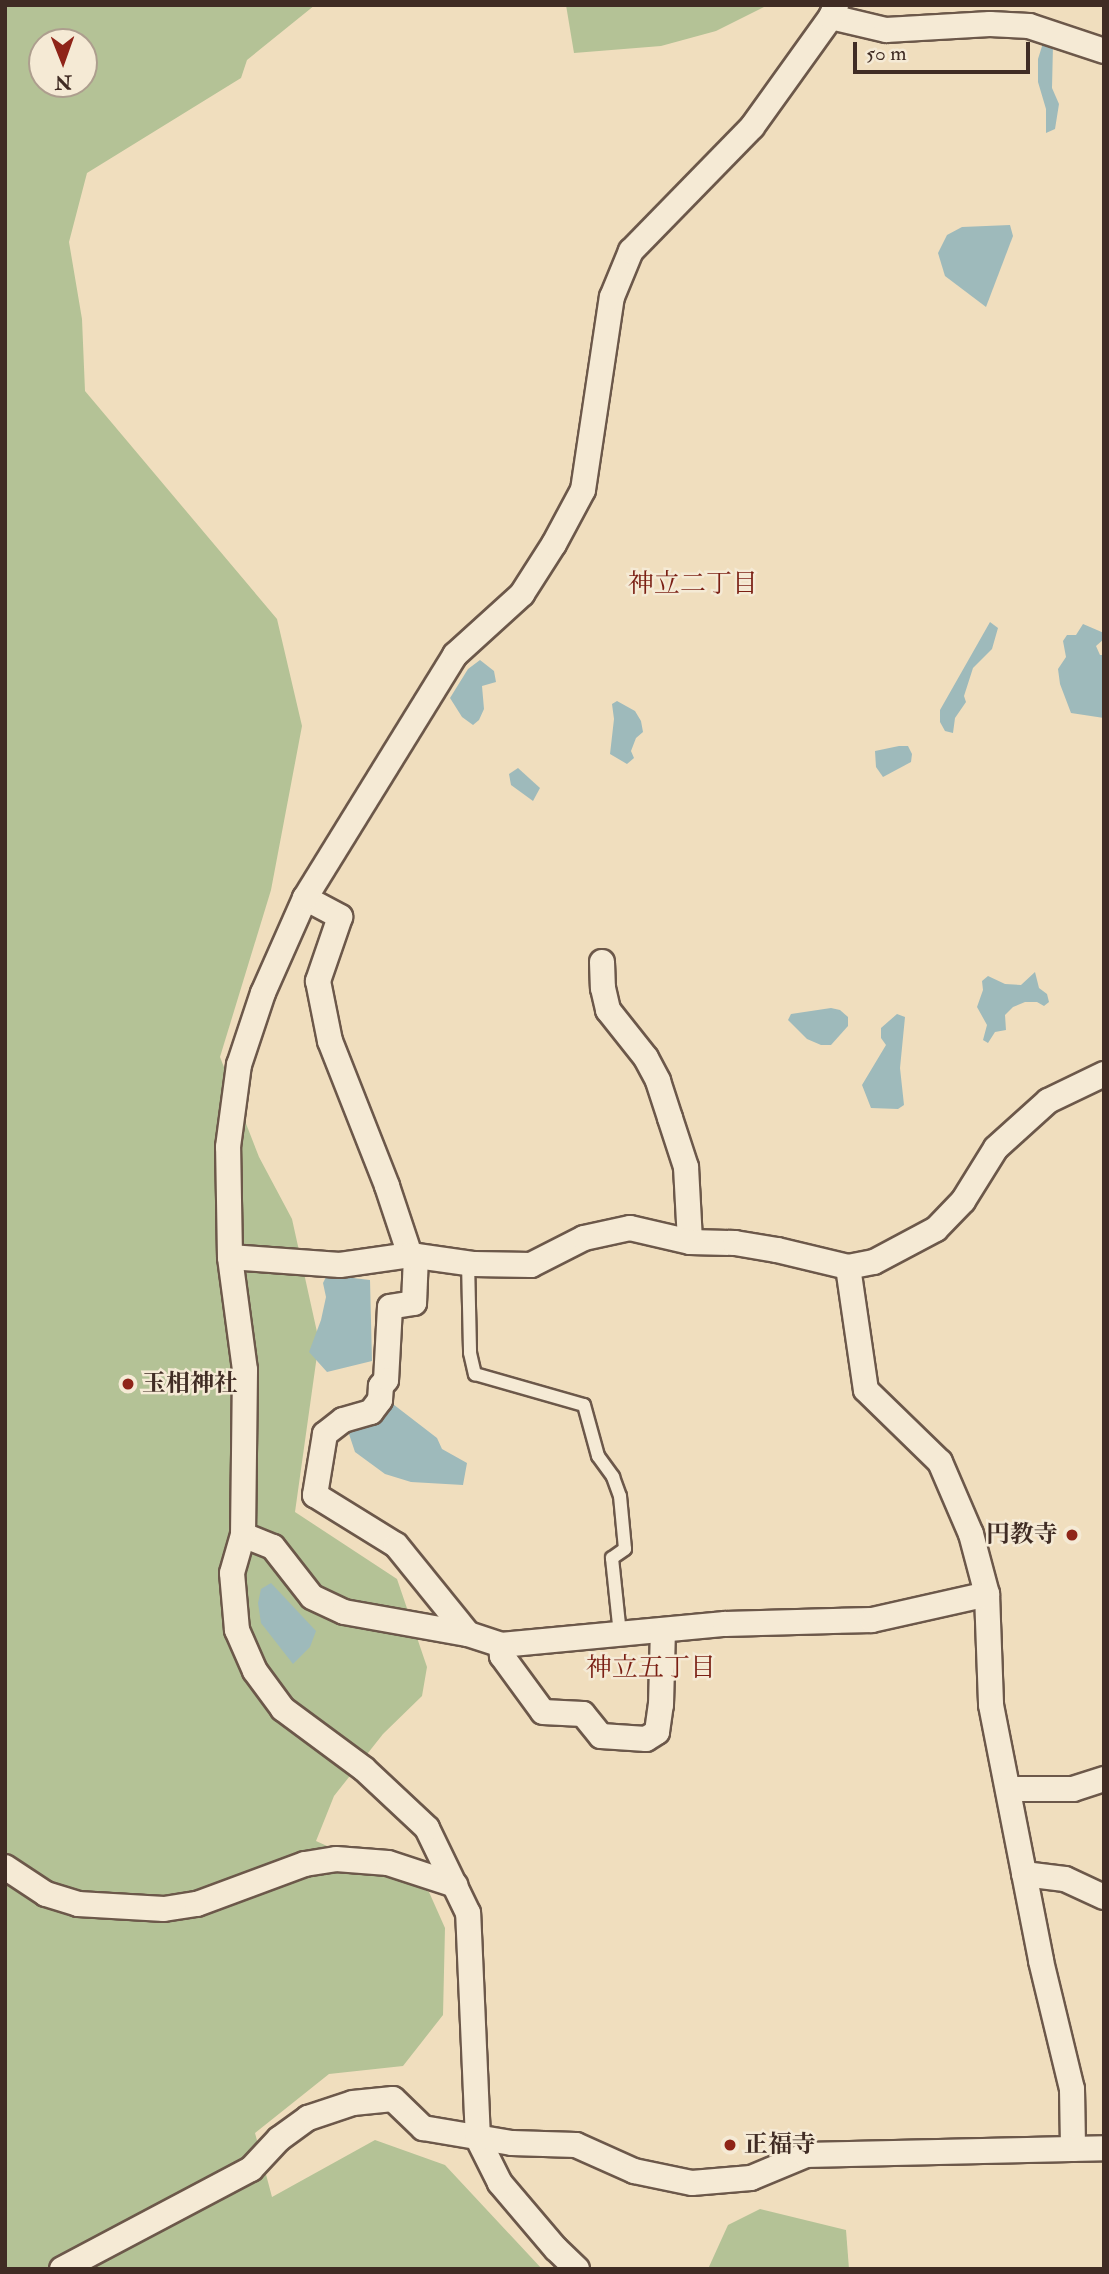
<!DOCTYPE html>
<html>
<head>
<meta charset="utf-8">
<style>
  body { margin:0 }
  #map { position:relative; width:1109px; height:2274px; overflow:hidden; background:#f0debe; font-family:"IM FELL Double Pica","Noto Serif JP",serif }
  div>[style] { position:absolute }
  .green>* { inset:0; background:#b4c296 }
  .water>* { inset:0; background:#9ebabb }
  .roads { filter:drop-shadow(2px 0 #6c584a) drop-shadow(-2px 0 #6c584a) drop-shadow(0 2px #6c584a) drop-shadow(0 -2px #6c584a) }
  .service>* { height:12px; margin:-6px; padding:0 6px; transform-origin:6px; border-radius:6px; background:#f5ead5 }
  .minor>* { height:24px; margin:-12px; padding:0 12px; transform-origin:12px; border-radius:12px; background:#f5ead5 }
  .dots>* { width:19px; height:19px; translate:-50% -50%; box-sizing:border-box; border:4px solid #f5ead5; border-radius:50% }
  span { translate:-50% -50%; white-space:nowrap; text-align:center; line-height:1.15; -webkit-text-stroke:5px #f5ead5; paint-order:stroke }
  .poi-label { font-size:24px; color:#402c24; font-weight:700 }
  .left { translate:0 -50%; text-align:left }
  .right { translate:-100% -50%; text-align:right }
  .neighbourhood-label { font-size:26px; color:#7a1f14 }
  .frame { position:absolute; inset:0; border:7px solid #402c24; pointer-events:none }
  .north { position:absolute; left:28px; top:28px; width:70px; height:70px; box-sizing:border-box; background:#f5ead5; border:2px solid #ad9e8e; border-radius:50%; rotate:179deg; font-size:19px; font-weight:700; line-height:28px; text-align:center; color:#402c24 }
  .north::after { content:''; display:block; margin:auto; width:24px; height:32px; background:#8f2418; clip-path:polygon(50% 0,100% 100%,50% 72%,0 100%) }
  .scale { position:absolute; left:853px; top:42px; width:177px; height:32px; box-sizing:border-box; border:4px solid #402c24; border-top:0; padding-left:9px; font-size:21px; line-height:24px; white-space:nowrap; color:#402c24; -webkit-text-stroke:5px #f5ead5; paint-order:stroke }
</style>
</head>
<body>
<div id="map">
  <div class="green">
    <i style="clip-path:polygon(evenodd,5px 5px,315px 5px,247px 60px,241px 78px,87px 173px,69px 242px,82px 319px,85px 391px,277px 619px,302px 726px,271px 890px,220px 1057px,259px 1157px,292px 1219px,319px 1341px,295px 1512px,397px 1579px,427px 1667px,422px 1696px,383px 1734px,334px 1796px,316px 1841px,429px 1892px,445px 1928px,443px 2015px,403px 2066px,329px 2074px,255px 2133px,272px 2197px,375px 2140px,445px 2165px,542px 2269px,5px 2269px,5px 5px,42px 42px,84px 42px,84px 84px,42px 84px,42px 42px)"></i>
    <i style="clip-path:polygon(566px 5px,768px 5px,716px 31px,661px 46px,574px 53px)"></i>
    <i style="clip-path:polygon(760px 2209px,846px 2230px,849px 2269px,708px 2269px,728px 2225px)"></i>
  </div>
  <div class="water">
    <i style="clip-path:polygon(1043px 43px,1053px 45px,1052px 88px,1059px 104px,1055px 129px,1046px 133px,1046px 109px,1038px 82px,1038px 59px)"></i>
    <i style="clip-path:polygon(1010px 225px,1013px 236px,986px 307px,945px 276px,938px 253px,947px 235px,962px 227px)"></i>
    <i style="clip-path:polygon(990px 622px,998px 628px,992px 649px,973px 668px,964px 696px,966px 702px,955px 718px,953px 733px,945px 731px,940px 722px,940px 710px)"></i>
    <i style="clip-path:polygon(1083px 624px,1104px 633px,1104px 639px,1096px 646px,1100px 655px,1104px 655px,1104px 718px,1071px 713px,1060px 684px,1058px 669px,1066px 657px,1063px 641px,1067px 635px,1076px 635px)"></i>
    <i style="clip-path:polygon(480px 660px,494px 671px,496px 682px,482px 686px,484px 709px,479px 720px,473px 725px,462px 717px,450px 698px,468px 669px)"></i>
    <i style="clip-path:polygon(617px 701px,635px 711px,641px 721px,643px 732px,636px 738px,631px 751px,634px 758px,627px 764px,610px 754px,614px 719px,612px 704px)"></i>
    <i style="clip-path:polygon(899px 746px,908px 746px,912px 754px,911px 762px,883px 777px,876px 767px,875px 751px)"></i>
    <i style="clip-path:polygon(518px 768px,540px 788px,533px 801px,511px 785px,509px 774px)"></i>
    <i style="clip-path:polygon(1035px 972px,1039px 988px,1047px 994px,1049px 1002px,1044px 1006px,1037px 1002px,1025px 1002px,1013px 1007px,1005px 1015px,1006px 1030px,995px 1032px,988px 1043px,983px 1040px,987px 1025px,977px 1007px,983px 990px,982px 981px,988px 976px,1005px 984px,1021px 985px)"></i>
    <i style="clip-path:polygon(831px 1008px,840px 1010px,848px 1017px,848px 1026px,831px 1045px,821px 1045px,807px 1039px,788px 1020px,791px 1014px)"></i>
    <i style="clip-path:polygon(897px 1014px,905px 1017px,900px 1068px,904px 1105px,898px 1109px,871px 1108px,862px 1085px,886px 1045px,881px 1038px,881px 1028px)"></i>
    <i style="clip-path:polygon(327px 1275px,370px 1280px,372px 1361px,327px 1372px,309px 1352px,321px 1320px,326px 1297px,323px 1283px)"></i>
    <i style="clip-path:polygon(389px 1401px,437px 1438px,442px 1449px,467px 1463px,463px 1485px,411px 1482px,385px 1474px,355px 1452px,349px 1434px,352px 1424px)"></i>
    <i style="clip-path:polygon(271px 1583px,316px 1631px,310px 1647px,293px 1664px,261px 1623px,258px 1603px,261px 1589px)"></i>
  </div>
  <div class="roads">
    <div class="service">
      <i style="left:468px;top:1262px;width:91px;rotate:88.7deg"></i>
      <i style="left:470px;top:1353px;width:22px;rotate:77deg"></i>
      <i style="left:475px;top:1374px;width:113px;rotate:15.9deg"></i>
      <i style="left:584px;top:1405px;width:53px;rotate:74.6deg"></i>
      <i style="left:598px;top:1456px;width:26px;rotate:54deg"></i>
      <i style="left:613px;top:1477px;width:20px;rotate:70deg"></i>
      <i style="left:620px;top:1496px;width:53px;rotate:84.6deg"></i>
      <i style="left:625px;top:1549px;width:16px;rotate:145deg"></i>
      <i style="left:612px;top:1558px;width:76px;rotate:84deg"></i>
    </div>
    <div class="minor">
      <i style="left:831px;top:17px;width:57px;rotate:13.3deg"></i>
      <i style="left:886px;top:30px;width:104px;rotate:-3.3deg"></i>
      <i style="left:990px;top:24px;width:39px;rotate:3deg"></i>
      <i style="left:1029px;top:26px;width:79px;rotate:18.4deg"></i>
      <i style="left:305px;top:898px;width:40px;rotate:28deg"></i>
      <i style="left:340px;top:917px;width:68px;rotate:109deg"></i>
      <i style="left:318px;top:981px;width:61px;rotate:78.7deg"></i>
      <i style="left:330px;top:1041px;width:156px;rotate:68.5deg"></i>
      <i style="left:387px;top:1186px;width:73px;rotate:71.6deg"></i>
      <i style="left:602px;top:962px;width:26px;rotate:88deg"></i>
      <i style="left:603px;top:988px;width:23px;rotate:77deg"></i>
      <i style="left:608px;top:1010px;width:61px;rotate:51.6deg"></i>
      <i style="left:646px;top:1058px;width:26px;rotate:62deg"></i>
      <i style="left:658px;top:1081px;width:39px;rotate:72deg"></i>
      <i style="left:670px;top:1118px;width:52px;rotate:71.9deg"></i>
      <i style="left:686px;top:1167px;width:75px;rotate:86.9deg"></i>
      <i style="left:416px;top:1256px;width:47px;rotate:92.4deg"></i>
      <i style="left:414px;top:1303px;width:24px;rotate:171deg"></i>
      <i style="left:390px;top:1307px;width:73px;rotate:93.1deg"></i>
      <i style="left:386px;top:1380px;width:8px;rotate:130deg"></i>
      <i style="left:381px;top:1386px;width:14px;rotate:94deg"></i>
      <i style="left:380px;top:1400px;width:15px;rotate:127deg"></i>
      <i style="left:371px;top:1412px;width:29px;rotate:164deg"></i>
      <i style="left:343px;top:1420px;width:23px;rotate:142deg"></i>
      <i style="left:325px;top:1434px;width:62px;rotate:99.3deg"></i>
      <i style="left:315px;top:1495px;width:95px;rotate:31.7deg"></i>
      <i style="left:396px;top:1545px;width:114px;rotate:51deg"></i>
      <i style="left:230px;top:1257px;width:110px;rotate:4.2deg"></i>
      <i style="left:340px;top:1265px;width:71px;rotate:-8.1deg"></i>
      <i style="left:410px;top:1255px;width:65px;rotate:8deg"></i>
      <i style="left:474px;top:1264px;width:57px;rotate:1deg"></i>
      <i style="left:531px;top:1265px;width:59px;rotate:-27deg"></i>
      <i style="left:584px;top:1238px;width:47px;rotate:-12.3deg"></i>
      <i style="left:630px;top:1228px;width:62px;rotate:13.1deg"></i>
      <i style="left:690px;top:1242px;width:45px;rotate:1.3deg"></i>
      <i style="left:735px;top:1243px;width:43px;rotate:9.5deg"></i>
      <i style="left:777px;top:1250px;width:73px;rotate:13.5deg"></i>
      <i style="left:848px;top:1267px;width:26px;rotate:-11deg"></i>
      <i style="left:874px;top:1262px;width:70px;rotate:-28deg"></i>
      <i style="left:936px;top:1229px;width:39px;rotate:-46deg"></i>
      <i style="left:963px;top:1201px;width:62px;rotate:-58.1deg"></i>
      <i style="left:996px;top:1148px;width:70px;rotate:-42.1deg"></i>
      <i style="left:1048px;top:1101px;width:62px;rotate:-25.7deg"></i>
      <i style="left:848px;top:1267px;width:124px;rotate:81.7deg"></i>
      <i style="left:866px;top:1390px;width:103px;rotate:44.2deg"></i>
      <i style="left:940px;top:1462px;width:78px;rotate:66.7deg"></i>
      <i style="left:971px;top:1534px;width:62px;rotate:75.1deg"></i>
      <i style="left:987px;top:1594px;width:111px;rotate:87.9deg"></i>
      <i style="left:991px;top:1705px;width:261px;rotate:78.9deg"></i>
      <i style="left:1041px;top:1961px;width:132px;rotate:76.4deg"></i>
      <i style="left:1072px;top:2089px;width:60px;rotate:89deg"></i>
      <i style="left:243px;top:1535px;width:32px;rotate:22deg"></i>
      <i style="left:273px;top:1547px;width:63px;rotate:52deg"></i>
      <i style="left:312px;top:1597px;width:35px;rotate:25deg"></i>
      <i style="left:344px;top:1612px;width:126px;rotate:10.1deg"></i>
      <i style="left:468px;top:1634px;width:35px;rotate:18deg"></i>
      <i style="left:501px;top:1645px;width:225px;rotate:-5.4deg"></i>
      <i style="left:725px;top:1624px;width:147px;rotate:-1.6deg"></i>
      <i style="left:872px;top:1620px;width:118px;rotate:-12.7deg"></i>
      <i style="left:501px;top:1645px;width:11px;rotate:85deg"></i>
      <i style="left:502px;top:1656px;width:69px;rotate:53.8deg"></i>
      <i style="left:543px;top:1712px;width:40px;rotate:2.9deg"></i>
      <i style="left:583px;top:1714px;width:28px;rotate:51deg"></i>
      <i style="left:601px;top:1736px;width:45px;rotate:3.8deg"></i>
      <i style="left:646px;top:1739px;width:13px;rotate:-32deg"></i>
      <i style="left:657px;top:1732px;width:27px;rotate:-82deg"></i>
      <i style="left:661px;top:1705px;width:75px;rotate:-88.5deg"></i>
      <i style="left:1008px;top:1789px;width:65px"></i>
      <i style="left:1073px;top:1789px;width:33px;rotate:-18deg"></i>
      <i style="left:5px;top:1867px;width:49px;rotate:33.4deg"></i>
      <i style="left:46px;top:1894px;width:34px;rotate:17deg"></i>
      <i style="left:78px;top:1904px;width:86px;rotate:3.3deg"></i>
      <i style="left:164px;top:1909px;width:33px;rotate:-9deg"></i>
      <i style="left:197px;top:1904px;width:115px;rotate:-20.3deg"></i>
      <i style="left:305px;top:1864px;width:31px;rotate:-9deg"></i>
      <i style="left:336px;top:1859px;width:52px;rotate:4.4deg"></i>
      <i style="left:388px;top:1863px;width:71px;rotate:18.2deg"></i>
      <i style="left:1024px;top:1874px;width:41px;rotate:7deg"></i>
      <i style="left:1065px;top:1879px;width:43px;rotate:24.8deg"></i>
      <i style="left:62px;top:2269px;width:214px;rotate:-27.9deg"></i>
      <i style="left:251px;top:2169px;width:41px;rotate:-47deg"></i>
      <i style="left:279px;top:2139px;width:36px;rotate:-36deg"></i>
      <i style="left:308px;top:2118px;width:47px;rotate:-18.4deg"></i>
      <i style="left:353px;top:2103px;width:40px;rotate:-5.7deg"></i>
      <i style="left:393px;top:2099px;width:42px;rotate:44deg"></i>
      <i style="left:423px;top:2128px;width:90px;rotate:9.6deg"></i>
      <i style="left:512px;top:2143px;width:64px;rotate:1.8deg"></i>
      <i style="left:576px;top:2145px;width:64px;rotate:24.1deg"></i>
      <i style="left:634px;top:2171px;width:59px;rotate:11.7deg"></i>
      <i style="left:692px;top:2183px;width:59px;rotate:-4.8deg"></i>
      <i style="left:751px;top:2178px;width:60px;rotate:-22.7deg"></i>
      <i style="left:806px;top:2155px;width:298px;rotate:-1.3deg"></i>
      <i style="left:577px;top:2269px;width:29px;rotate:-136deg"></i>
      <i style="left:556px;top:2249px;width:87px;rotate:-130.3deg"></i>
      <i style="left:500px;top:2183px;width:49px;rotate:-116.6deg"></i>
      <i style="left:478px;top:2139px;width:226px;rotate:-92.5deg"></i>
      <i style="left:468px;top:1913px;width:94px;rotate:-115.8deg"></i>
      <i style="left:427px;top:1828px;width:86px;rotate:-136.9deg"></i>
      <i style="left:364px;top:1769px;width:101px;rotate:-143.5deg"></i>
      <i style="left:283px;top:1709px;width:47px;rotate:-126.4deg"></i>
      <i style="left:255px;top:1671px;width:45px;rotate:-113.7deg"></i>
      <i style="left:237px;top:1630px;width:57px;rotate:-95deg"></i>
      <i style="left:232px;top:1573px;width:40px;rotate:-74deg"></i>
      <i style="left:243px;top:1535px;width:165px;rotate:-89.3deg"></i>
      <i style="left:245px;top:1370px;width:114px;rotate:-97.6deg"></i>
      <i style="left:230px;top:1257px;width:110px;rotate:-91deg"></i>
      <i style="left:228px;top:1147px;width:83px;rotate:-82.4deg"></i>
      <i style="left:239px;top:1065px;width:76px;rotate:-71.6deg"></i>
      <i style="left:263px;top:993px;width:104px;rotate:-66.1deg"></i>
      <i style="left:305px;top:898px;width:286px;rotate:-58.3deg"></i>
      <i style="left:455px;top:655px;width:91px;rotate:-42.3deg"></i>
      <i style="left:522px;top:594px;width:59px;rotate:-57.4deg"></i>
      <i style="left:554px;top:544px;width:61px;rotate:-61.8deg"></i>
      <i style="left:583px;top:490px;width:195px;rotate:-81.5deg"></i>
      <i style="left:612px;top:297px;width:50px;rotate:-67.6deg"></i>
      <i style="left:631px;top:251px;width:173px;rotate:-45.7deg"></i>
      <i style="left:752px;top:127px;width:135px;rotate:-54.3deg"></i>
      <i style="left:831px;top:17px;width:13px;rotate:-67deg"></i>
    </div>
  </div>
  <div class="dots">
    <i style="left:128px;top:1384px;background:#8f2418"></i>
    <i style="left:1072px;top:1535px;background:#8f2418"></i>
    <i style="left:730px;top:2145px;background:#8f2418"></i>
  </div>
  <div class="poi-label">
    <span class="left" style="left:142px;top:1384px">玉相神社</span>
    <span class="right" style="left:1058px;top:1535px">円教寺</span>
    <span class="left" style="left:744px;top:2145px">正福寺</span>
  </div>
  <div class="neighbourhood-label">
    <span style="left:693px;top:585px">神立二丁目</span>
    <span style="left:651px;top:1669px">神立五丁目</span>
  </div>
  <div class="frame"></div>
  <div class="north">N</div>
  <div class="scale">50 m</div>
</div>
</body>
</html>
